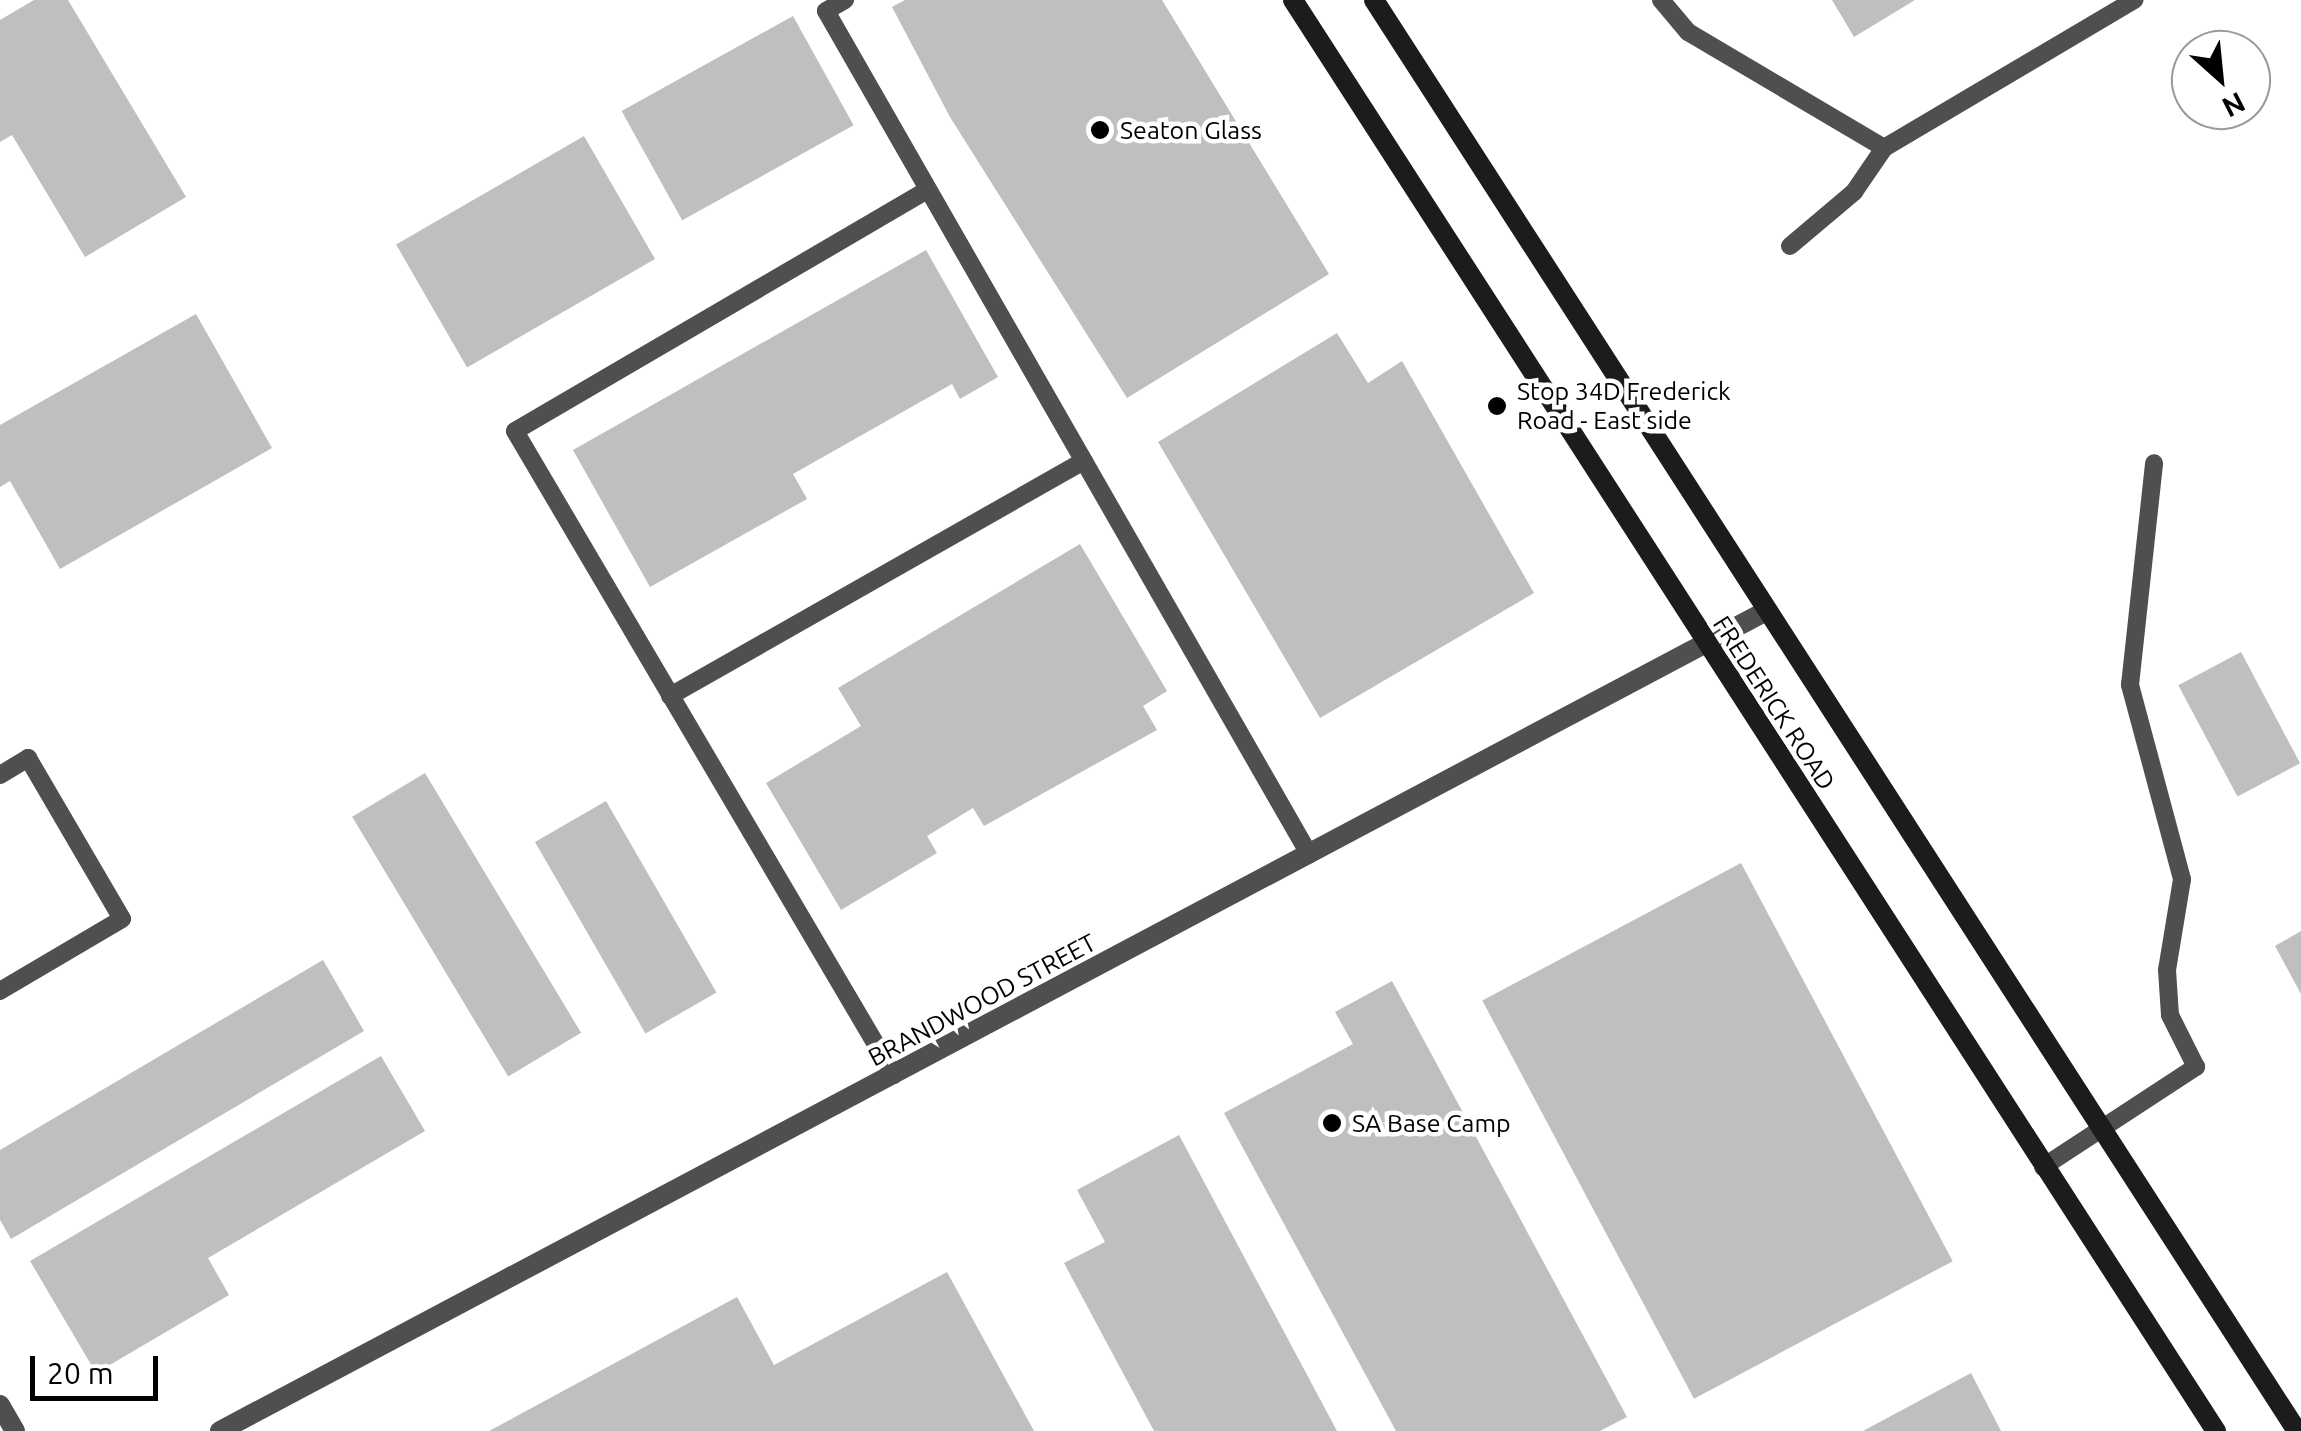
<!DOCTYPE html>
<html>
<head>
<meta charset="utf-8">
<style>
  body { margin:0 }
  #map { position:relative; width:2301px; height:1431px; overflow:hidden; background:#fff; font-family:Ubuntu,sans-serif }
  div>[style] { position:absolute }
  .building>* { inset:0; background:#bfbfbf; transform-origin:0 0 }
  .lane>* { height:18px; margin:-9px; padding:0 9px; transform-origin:9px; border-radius:9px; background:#4f4f4f }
  .street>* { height:20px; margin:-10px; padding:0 10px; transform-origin:10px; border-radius:10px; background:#4f4f4f }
  .secondary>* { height:20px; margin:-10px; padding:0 10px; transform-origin:10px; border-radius:10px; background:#1c1c1c }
  .dots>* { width:28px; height:28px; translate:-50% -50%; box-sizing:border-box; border:5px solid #fff; border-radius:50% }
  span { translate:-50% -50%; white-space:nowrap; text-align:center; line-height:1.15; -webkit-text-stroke:9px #fff; paint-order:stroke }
  .poi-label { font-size:25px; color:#000 }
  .left { translate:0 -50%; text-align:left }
  .street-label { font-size:25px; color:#000 }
  .north { position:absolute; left:2171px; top:30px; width:100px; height:100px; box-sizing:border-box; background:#fff; border:2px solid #999; border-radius:50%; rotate:153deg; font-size:28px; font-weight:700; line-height:40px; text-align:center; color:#000 }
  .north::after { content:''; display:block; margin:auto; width:35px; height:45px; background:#000; clip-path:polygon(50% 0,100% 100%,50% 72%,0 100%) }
  .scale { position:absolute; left:30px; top:1356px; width:128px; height:45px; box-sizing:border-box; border:5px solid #000; border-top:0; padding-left:12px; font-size:30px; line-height:35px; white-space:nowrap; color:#000; -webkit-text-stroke:8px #fff; paint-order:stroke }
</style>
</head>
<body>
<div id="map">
  <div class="building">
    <i style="clip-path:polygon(34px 0,68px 0,186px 197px,85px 257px,12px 135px,0 142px,0 20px)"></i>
    <i style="clip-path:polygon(905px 0,1162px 0,1329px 274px,1127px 398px,950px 117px,892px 7px)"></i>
    <i style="clip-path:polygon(1832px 0,1915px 0,1854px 37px)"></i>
    <i style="left:793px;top:16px;width:125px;height:196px;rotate:61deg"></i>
    <i style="left:584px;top:136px;width:142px;height:217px;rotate:60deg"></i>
    <i style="clip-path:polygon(926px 250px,998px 377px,960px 399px,952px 384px,793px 474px,807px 499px,650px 587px,573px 450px)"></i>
    <i style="clip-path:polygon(196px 314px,272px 448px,60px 569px,10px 481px,0 487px,0 425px)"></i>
    <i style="clip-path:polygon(1337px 333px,1368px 383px,1402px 361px,1534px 593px,1320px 718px,1158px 442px)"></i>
    <i style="clip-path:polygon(1080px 544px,1167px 691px,1143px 706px,1157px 730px,984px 826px,973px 808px,927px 836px,937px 853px,841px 910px,766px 783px,861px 726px,838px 688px)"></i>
    <i style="left:2241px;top:652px;width:126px;height:71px;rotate:62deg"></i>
    <i style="left:425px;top:773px;width:303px;height:85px;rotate:59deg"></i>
    <i style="left:606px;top:801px;width:221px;height:82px;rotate:60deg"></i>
    <i style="left:1741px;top:863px;width:451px;height:293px;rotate:62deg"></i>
    <i style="clip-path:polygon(2301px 931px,2301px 994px,2275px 946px)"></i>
    <i style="clip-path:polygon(323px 960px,364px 1031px,11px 1239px,0 1220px,0 1150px)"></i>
    <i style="clip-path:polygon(1392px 981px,1627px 1417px,1600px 1431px,1396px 1431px,1224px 1113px,1353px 1044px,1335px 1012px)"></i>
    <i style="clip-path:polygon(381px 1056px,425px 1131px,208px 1258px,229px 1295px,96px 1373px,30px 1261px)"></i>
    <i style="clip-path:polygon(1179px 1135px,1337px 1431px,1154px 1431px,1064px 1263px,1105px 1242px,1077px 1190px)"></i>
    <i style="clip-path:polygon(947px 1272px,1034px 1431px,489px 1431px,737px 1297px,774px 1365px)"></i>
    <i style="clip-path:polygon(1971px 1373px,2001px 1431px,1863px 1431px)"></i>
  </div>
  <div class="lane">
    <i style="left:845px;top:0;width:22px;rotate:150deg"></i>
    <i style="left:826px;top:11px;width:972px;rotate:60.19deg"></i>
    <i style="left:1661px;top:0;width:42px;rotate:49.8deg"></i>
    <i style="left:1688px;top:32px;width:228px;rotate:30.6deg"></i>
    <i style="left:1884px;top:148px;width:291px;rotate:-30.6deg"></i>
    <i style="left:1790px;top:246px;width:84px;rotate:-40.2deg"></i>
    <i style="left:1854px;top:192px;width:53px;rotate:-55.7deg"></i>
    <i style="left:670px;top:696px;width:476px;rotate:-29.6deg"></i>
    <i style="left:0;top:775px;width:33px;rotate:-31deg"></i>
    <i style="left:28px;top:758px;width:186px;rotate:59.7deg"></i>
    <i style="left:122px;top:919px;width:142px;rotate:149.5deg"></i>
    <i style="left:894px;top:1075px;width:747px;rotate:-120.48deg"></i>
    <i style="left:515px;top:431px;width:478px;rotate:-30.3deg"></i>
    <i style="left:2043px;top:1167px;width:183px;rotate:-33.2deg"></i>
    <i style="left:2196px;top:1067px;width:58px;rotate:-116.6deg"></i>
    <i style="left:2170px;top:1015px;width:45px;rotate:-93.8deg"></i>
    <i style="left:2167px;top:970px;width:92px;rotate:-80.6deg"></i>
    <i style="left:2182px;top:879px;width:201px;rotate:-105deg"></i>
    <i style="left:2130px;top:685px;width:223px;rotate:-83.8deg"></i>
  </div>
  <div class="street">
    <i style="left:0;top:1405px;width:30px;rotate:60deg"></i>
    <i style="left:220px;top:1431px;width:1750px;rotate:-27.94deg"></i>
  </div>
  <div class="secondary">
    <i style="left:1293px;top:0;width:1703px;rotate:57.18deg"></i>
    <i style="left:1374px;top:0;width:1703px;rotate:57.18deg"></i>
  </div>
  <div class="dots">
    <i style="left:1100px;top:130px;background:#000"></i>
    <i style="left:1497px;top:406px;background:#000"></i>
    <i style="left:1332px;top:1123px;background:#000"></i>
  </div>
  <div class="poi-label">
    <span class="left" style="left:1120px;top:130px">Seaton Glass</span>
    <span class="left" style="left:1517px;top:406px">Stop 34D Frederick<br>Road - East side</span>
    <span class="left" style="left:1352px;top:1123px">SA Base Camp</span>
  </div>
  <div class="street-label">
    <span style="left:1774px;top:703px;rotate:57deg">FREDERICK ROAD</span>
    <span style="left:982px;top:1000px;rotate:-28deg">BRANDWOOD STREET</span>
  </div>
  <div class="north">N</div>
  <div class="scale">20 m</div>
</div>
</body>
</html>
